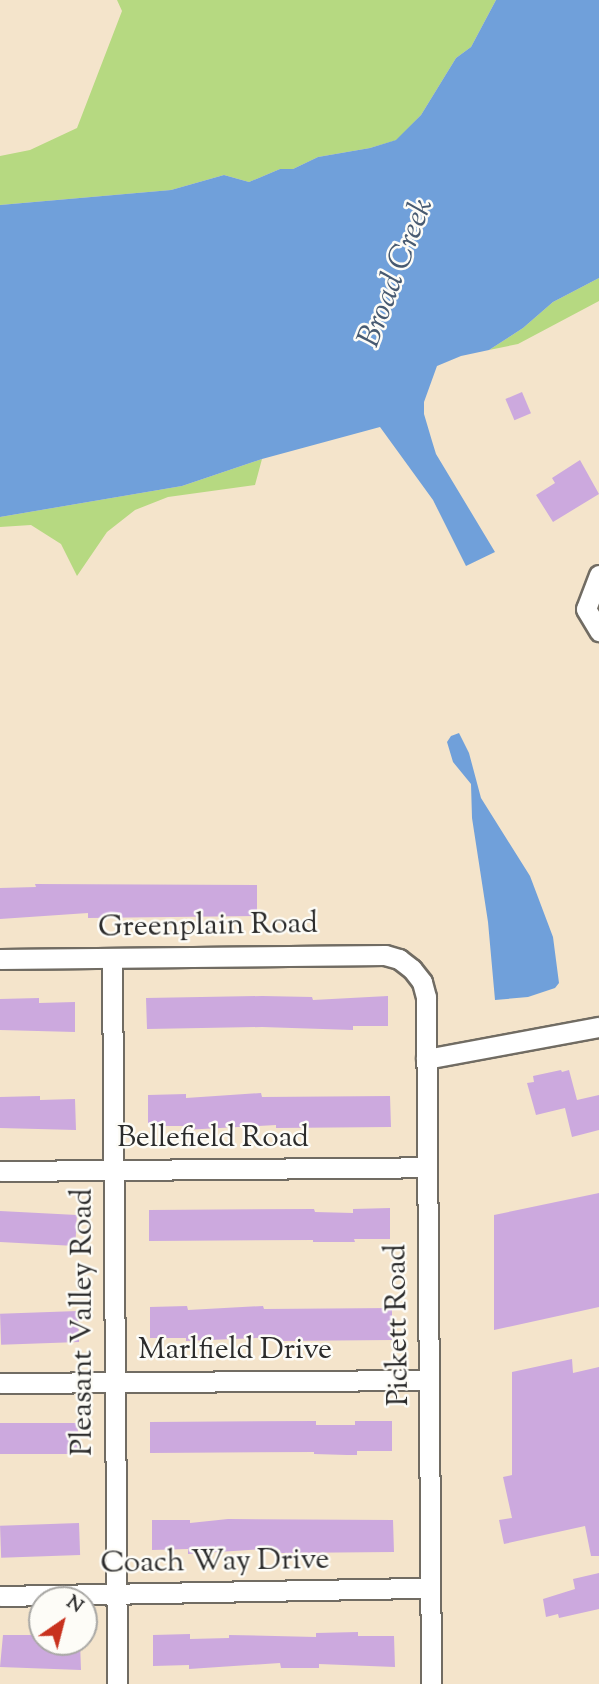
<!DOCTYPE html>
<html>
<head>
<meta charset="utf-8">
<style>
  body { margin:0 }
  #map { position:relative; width:599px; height:1684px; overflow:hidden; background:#f4e4cb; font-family:"Sorts Mill Goudy",serif }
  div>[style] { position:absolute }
  .green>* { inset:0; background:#b6d981 }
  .water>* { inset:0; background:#70a0da }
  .building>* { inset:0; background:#cca9de; transform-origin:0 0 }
  .roads { filter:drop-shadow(2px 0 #716c63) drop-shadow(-2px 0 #716c63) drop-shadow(0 2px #716c63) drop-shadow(0 -2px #716c63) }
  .street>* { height:19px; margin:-9.5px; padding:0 9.5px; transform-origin:9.5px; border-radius:9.5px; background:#fff }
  span { translate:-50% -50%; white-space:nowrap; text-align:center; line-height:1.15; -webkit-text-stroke:5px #fdfcf7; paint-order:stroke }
  .street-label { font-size:30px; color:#2b2b2b }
  .water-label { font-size:32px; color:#475a71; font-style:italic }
  .north { position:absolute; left:28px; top:1586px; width:70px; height:70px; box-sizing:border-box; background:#fdfcf7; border:2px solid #a9a8a5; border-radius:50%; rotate:35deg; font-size:19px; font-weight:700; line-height:28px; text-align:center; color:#2b2b2b }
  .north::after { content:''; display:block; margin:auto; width:24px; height:32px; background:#c8321e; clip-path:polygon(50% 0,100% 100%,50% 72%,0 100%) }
</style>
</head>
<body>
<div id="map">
  <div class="green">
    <i style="clip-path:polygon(117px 0,496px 0,471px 47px,456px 58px,421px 115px,397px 140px,370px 148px,318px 157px,293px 169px,280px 169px,249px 182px,224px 175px,171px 190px,0 205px,0 156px,30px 150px,77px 128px,122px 11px)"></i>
    <i style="clip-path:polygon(599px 278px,599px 301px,518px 344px,489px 350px,523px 328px,553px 302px)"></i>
    <i style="clip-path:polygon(262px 459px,255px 485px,168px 497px,135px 510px,107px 532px,77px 576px,61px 544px,31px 525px,0 527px,0 517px,182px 486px)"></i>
  </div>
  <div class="water">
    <i style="clip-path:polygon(496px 0,599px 0,599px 278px,553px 302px,523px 328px,489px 350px,461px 356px,437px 366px,424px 402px,424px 414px,432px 441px,436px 454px,495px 552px,466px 566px,433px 500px,380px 427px,262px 459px,182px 486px,0 517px,0 205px,171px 190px,224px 175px,249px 182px,280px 169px,293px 169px,318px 157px,370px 148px,396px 140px,421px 115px,456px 58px,471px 47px)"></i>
    <i style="clip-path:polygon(459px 733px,469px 753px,481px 798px,530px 876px,553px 937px,559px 983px,555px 988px,528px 997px,495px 1000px,488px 922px,472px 818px,471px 784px,453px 762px,447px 742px,451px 736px)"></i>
  </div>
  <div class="building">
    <i style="left:522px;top:392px;width:23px;height:18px;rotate:67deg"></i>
    <i style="clip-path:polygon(580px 460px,599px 494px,553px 522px,536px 495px,555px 483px,552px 478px)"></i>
    <i style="clip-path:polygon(35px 884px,257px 885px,257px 916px,88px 918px,88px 913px,0 919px,0 888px,36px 887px)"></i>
    <i style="clip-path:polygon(262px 996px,312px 997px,313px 1000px,388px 996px,388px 1026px,353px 1026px,353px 1030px,262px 1027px,147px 1029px,146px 998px)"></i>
    <i style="clip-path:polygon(39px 998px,39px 1003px,75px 1002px,75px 1032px,0 1030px,0 999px)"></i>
    <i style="clip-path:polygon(561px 1070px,562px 1072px,569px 1070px,577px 1100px,599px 1095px,599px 1130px,572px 1137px,565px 1108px,536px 1115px,527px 1083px,534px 1082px,533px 1076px)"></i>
    <i style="clip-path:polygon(261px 1093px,262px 1097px,390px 1096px,391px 1127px,276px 1128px,276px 1125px,184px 1130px,184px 1126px,148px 1126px,148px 1095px,186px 1094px,186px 1098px)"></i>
    <i style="clip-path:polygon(40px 1096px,40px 1100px,75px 1099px,76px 1130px,0 1128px,0 1097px)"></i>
    <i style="clip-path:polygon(599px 1193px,599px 1307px,494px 1330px,494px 1215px)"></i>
    <i style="clip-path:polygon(390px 1208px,390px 1239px,354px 1239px,355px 1242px,313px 1242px,313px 1240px,149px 1241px,149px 1210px,314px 1209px,315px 1212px,353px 1213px,353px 1209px)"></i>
    <i style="left:0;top:1211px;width:77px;height:31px;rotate:3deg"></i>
    <i style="clip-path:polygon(187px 1306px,188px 1310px,263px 1306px,264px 1309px,392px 1308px,392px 1340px,277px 1341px,277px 1337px,186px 1341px,186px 1338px,150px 1338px,150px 1307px)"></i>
    <i style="left:78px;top:1311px;width:31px;height:78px;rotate:88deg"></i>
    <i style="clip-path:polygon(572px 1359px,573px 1373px,599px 1367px,599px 1556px,591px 1556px,585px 1526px,504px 1544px,499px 1520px,512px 1518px,503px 1477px,512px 1475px,512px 1372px)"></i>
    <i style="clip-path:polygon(316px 1421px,316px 1425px,355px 1425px,355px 1421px,392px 1421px,392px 1451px,357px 1451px,357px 1455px,347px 1455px,314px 1454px,314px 1452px,150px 1453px,150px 1422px)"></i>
    <i style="left:78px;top:1423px;width:31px;height:78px;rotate:90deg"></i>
    <i style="clip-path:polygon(228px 1519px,393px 1520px,394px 1552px,280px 1553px,280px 1550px,265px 1549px,188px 1554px,188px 1549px,152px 1550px,152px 1520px,190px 1520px,190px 1523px)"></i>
    <i style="left:79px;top:1523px;width:32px;height:79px;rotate:88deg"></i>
    <i style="clip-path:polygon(599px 1573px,599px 1609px,559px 1618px,558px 1614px,546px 1617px,543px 1599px,575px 1589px,573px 1579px)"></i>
    <i style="clip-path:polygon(358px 1632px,358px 1636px,394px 1636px,395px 1667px,319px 1664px,319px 1668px,281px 1668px,280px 1663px,189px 1669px,189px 1665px,153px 1666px,153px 1635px,190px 1634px,190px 1639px,229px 1638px,229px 1635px,316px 1637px,316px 1633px)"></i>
    <i style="clip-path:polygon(3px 1635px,42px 1635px,42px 1642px,80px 1642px,81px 1670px,0 1667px)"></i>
  </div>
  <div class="roads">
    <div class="street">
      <i style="left:599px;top:575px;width:36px;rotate:111deg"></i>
      <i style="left:586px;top:609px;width:26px;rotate:59deg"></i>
      <i style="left:0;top:959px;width:385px;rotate:-0.6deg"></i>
      <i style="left:385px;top:955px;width:15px;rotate:16deg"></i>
      <i style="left:399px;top:959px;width:16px;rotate:38deg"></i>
      <i style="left:412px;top:969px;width:16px;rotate:52deg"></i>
      <i style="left:422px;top:982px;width:16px;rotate:75deg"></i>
      <i style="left:426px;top:997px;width:687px;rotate:89.58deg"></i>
      <i style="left:112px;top:959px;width:725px;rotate:89.6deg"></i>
      <i style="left:426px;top:1059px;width:176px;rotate:-10.5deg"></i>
      <i style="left:0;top:1171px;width:427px;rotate:-0.5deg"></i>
      <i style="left:0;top:1383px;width:429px;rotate:-0.4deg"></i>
      <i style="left:0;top:1596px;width:430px;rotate:-1.1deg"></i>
    </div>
  </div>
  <div class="street-label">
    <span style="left:208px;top:927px;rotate:-1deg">Greenplain Road</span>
    <span style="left:213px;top:1139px">Bellefield Road</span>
    <span style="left:84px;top:1322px;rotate:-90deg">Pleasant Valley Road</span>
    <span style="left:399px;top:1325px;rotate:-91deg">Pickett Road</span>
    <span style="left:235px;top:1351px">Marlfield Drive</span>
    <span style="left:215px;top:1563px;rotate:-1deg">Coach Way Drive</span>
  </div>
  <div class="water-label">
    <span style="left:397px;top:273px;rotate:-69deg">Broad Creek</span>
  </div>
  <div class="north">N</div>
</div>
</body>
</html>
